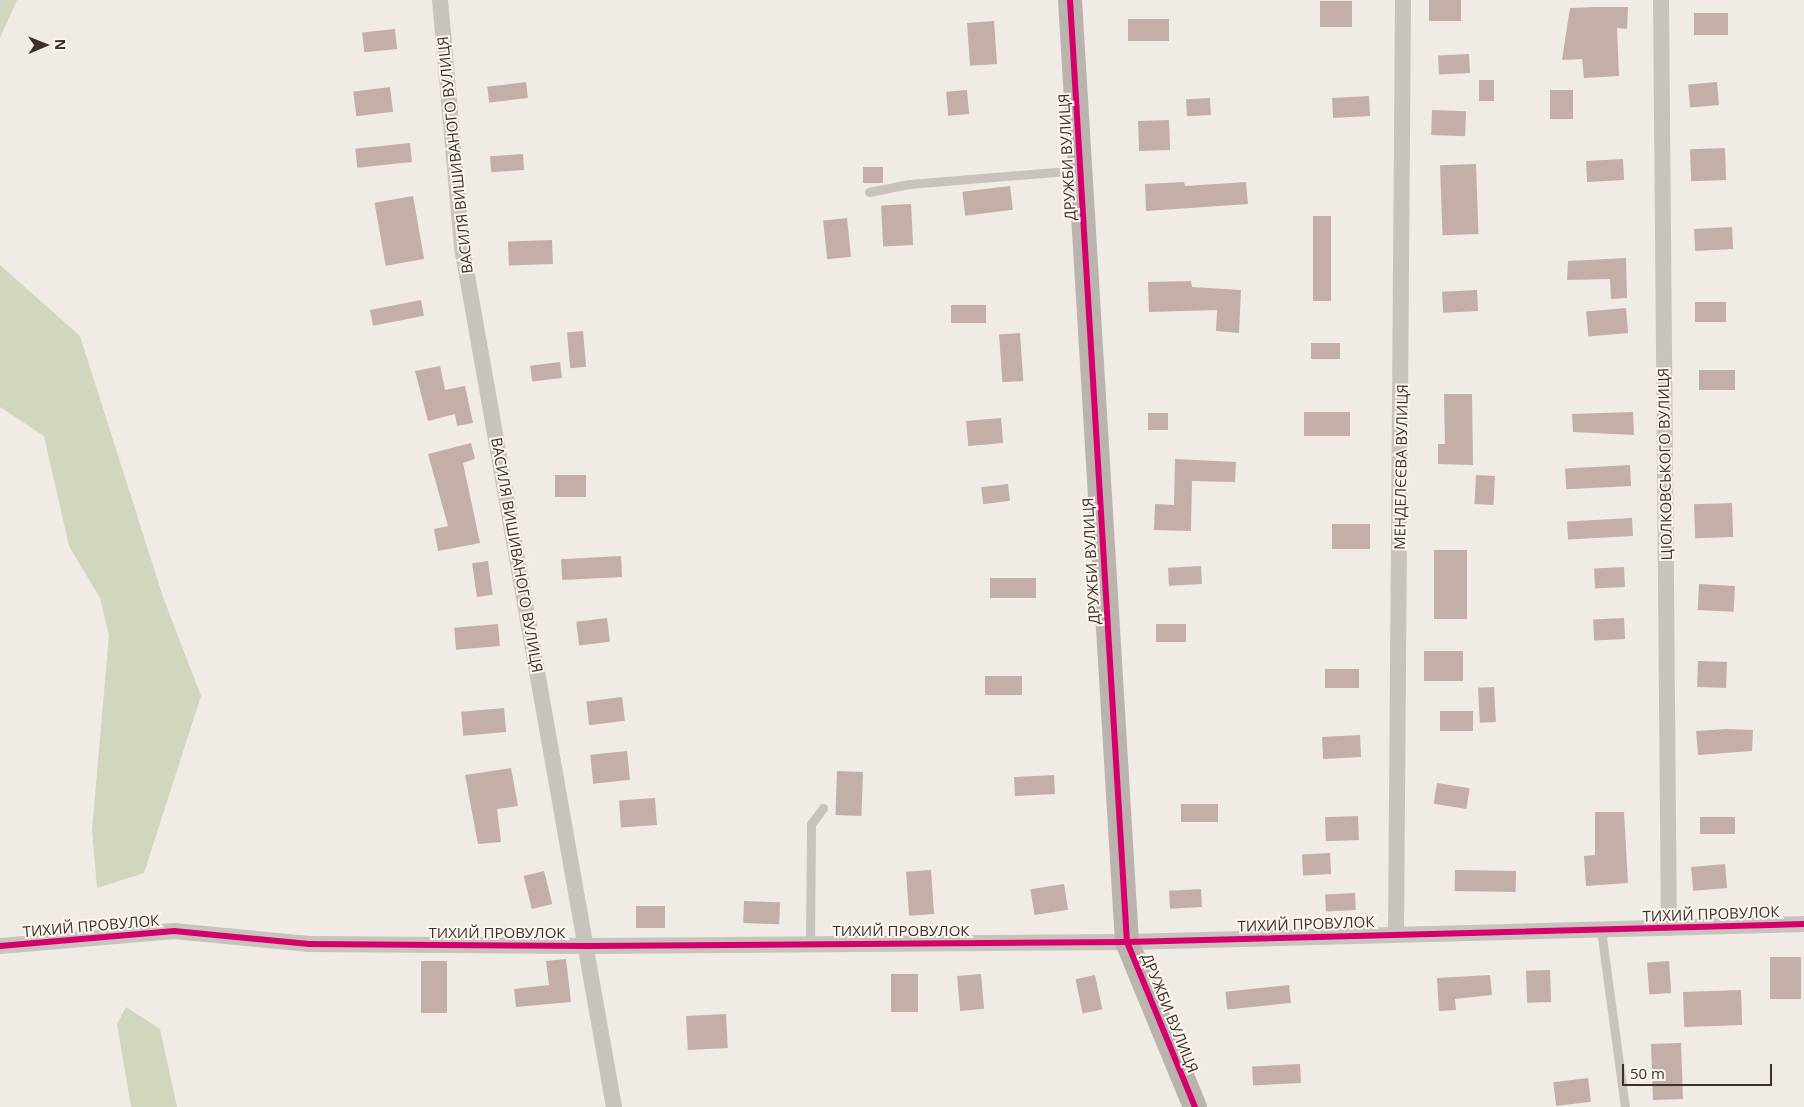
<!DOCTYPE html>
<html>
<head>
<meta charset="utf-8">
<style>
  body { margin:0 }
  #map { position:relative; width:1804px; height:1107px; overflow:hidden; background:#f0ebe5; font-family:"Open Sans",sans-serif }
  div>[style] { position:absolute }
  .green>* { inset:0; background:#d1d6bf }
  .building>* { inset:0; background:#c3afa7; transform-origin:0 0 }
  .lane>* { height:9px; margin:-4.5px; padding:0 4.5px; transform-origin:4.5px; border-radius:4.5px; background:#c9c3be }
  .street>* { height:16px; margin:-8px; padding:0 8px; transform-origin:8px; border-radius:8px; background:#c9c3be }
  .secondary>* { height:24px; margin:-12px; padding:0 12px; transform-origin:12px; border-radius:12px; background:#bab3ae }
  .cycleway>* { height:6px; margin:-3px; padding:0 3px; transform-origin:3px; border-radius:3px; background:#d6006c }
  span { translate:-50% -50%; white-space:nowrap; text-align:center; line-height:1.15; -webkit-text-stroke:4px #fbf5ee; paint-order:stroke }
  .street-label { font-size:15px; color:#3b302b }
  .north { position:absolute; left:20px; top:20px; width:50px; height:50px; -webkit-text-stroke:4px #fbf5ee; paint-order:stroke; rotate:89deg; font-size:14px; font-weight:700; line-height:20px; text-align:center; color:#3b302b }
  .north::after { content:''; display:block; margin:auto; width:18px; height:22px; background:#3b302b; clip-path:polygon(50% 0,100% 100%,50% 72%,0 100%) }
  .scale { position:absolute; left:1622px; top:1064px; width:150px; height:22px; box-sizing:border-box; border:2px solid #3b302b; border-top:0; padding-left:6px; font-size:15px; line-height:18px; white-space:nowrap; color:#3b302b; -webkit-text-stroke:4px #fbf5ee; paint-order:stroke }
</style>
</head>
<body>
<div id="map">
  <div class="green">
    <i style="clip-path:polygon(0 0,17px 0,0 38px)"></i>
    <i style="clip-path:polygon(0 265px,80px 336px,163px 597px,201px 696px,144px 873px,97px 888px,92px 830px,109px 635px,100px 598px,69px 546px,44px 436px,0 407px)"></i>
    <i style="clip-path:polygon(126px 1007px,160px 1029px,177px 1107px,131px 1107px,117px 1024px)"></i>
  </div>
  <div class="building">
    <i style="left:1429px;top:0;width:32px;height:21px"></i>
    <i style="left:1320px;top:1px;width:32px;height:26px"></i>
    <i style="clip-path:polygon(1596px 7px,1628px 7px,1627px 29px,1617px 28px,1619px 76px,1584px 78px,1582px 59px,1562px 60px,1570px 8px)"></i>
    <i style="left:1728px;top:13px;width:22px;height:34px;rotate:90deg"></i>
    <i style="left:1128px;top:19px;width:41px;height:22px"></i>
    <i style="left:994px;top:21px;width:43px;height:27px;rotate:86deg"></i>
    <i style="left:395px;top:29px;width:20px;height:33px;rotate:84deg"></i>
    <i style="left:1469px;top:54px;width:19px;height:31px;rotate:87deg"></i>
    <i style="left:1479px;top:80px;width:15px;height:21px"></i>
    <i style="left:526px;top:82px;width:16px;height:39px;rotate:83deg"></i>
    <i style="left:1717px;top:82px;width:23px;height:29px;rotate:85deg"></i>
    <i style="left:390px;top:87px;width:25px;height:37px;rotate:83deg"></i>
    <i style="left:967px;top:90px;width:24px;height:21px;rotate:85deg"></i>
    <i style="left:1550px;top:90px;width:23px;height:29px"></i>
    <i style="left:1369px;top:96px;width:20px;height:37px;rotate:87deg"></i>
    <i style="left:1210px;top:98px;width:17px;height:24px;rotate:87deg"></i>
    <i style="left:1432px;top:110px;width:34px;height:25px;rotate:2deg"></i>
    <i style="left:1169px;top:120px;width:30px;height:31px;rotate:88deg"></i>
    <i style="left:410px;top:143px;width:19px;height:55px;rotate:84deg"></i>
    <i style="left:1725px;top:148px;width:32px;height:35px;rotate:88deg"></i>
    <i style="left:523px;top:154px;width:16px;height:33px;rotate:86deg"></i>
    <i style="left:1623px;top:159px;width:21px;height:37px;rotate:87deg"></i>
    <i style="left:1476px;top:164px;width:70px;height:36px;rotate:88deg"></i>
    <i style="left:883px;top:167px;width:16px;height:20px;rotate:90deg"></i>
    <i style="clip-path:polygon(1184px 182px,1185px 186px,1246px 182px,1248px 204px,1146px 211px,1145px 184px)"></i>
    <i style="left:1010px;top:186px;width:24px;height:48px;rotate:83deg"></i>
    <i style="left:413px;top:196px;width:64px;height:39px;rotate:80deg"></i>
    <i style="left:911px;top:204px;width:41px;height:30px;rotate:87deg"></i>
    <i style="left:1313px;top:216px;width:18px;height:85px"></i>
    <i style="left:847px;top:218px;width:39px;height:24px;rotate:84deg"></i>
    <i style="left:1732px;top:227px;width:22px;height:38px;rotate:87deg"></i>
    <i style="left:552px;top:240px;width:24px;height:44px;rotate:88deg"></i>
    <i style="clip-path:polygon(1626px 258px,1627px 298px,1611px 299px,1610px 279px,1567px 280px,1568px 261px)"></i>
    <i style="clip-path:polygon(1191px 281px,1192px 287px,1241px 290px,1239px 333px,1216px 331px,1217px 310px,1149px 312px,1148px 282px)"></i>
    <i style="left:1477px;top:290px;width:21px;height:35px;rotate:87deg"></i>
    <i style="left:421px;top:300px;width:16px;height:52px;rotate:79deg"></i>
    <i style="left:1695px;top:302px;width:31px;height:20px"></i>
    <i style="left:951px;top:305px;width:35px;height:18px"></i>
    <i style="left:1626px;top:308px;width:25px;height:40px;rotate:85deg"></i>
    <i style="left:583px;top:331px;width:36px;height:16px;rotate:85deg"></i>
    <i style="left:1020px;top:333px;width:48px;height:21px;rotate:86deg"></i>
    <i style="left:1311px;top:343px;width:29px;height:16px"></i>
    <i style="left:560px;top:362px;width:16px;height:30px;rotate:83deg"></i>
    <i style="clip-path:polygon(440px 366px,445px 390px,465px 386px,473px 423px,457px 426px,455px 414px,428px 421px,415px 371px)"></i>
    <i style="left:1735px;top:370px;width:20px;height:36px;rotate:90deg"></i>
    <i style="clip-path:polygon(1444px 394px,1472px 394px,1473px 465px,1438px 464px,1438px 444px,1445px 444px)"></i>
    <i style="left:1350px;top:412px;width:24px;height:46px;rotate:90deg"></i>
    <i style="clip-path:polygon(1633px 412px,1634px 435px,1573px 432px,1572px 414px)"></i>
    <i style="left:1148px;top:413px;width:20px;height:17px"></i>
    <i style="left:1001px;top:418px;width:25px;height:35px;rotate:85deg"></i>
    <i style="clip-path:polygon(471px 443px,475px 459px,463px 463px,480px 543px,438px 551px,434px 529px,448px 526px,428px 454px)"></i>
    <i style="clip-path:polygon(1175px 459px,1236px 462px,1235px 482px,1192px 481px,1191px 531px,1154px 530px,1155px 504px,1174px 505px)"></i>
    <i style="left:1630px;top:465px;width:21px;height:65px;rotate:87deg"></i>
    <i style="left:555px;top:475px;width:31px;height:22px"></i>
    <i style="left:1476px;top:475px;width:19px;height:29px;rotate:3deg"></i>
    <i style="left:1008px;top:484px;width:17px;height:27px;rotate:83deg"></i>
    <i style="left:1732px;top:503px;width:34px;height:38px;rotate:88deg"></i>
    <i style="left:1632px;top:518px;width:18px;height:65px;rotate:87deg"></i>
    <i style="left:1332px;top:524px;width:38px;height:25px"></i>
    <i style="left:1434px;top:550px;width:33px;height:69px"></i>
    <i style="left:621px;top:556px;width:21px;height:60px;rotate:87deg"></i>
    <i style="left:488px;top:561px;width:34px;height:16px;rotate:82deg"></i>
    <i style="left:1201px;top:566px;width:18px;height:33px;rotate:87deg"></i>
    <i style="left:1624px;top:567px;width:20px;height:30px;rotate:87deg"></i>
    <i style="left:990px;top:578px;width:46px;height:20px"></i>
    <i style="left:1699px;top:584px;width:36px;height:26px;rotate:3deg"></i>
    <i style="left:607px;top:618px;width:24px;height:31px;rotate:83deg"></i>
    <i style="left:1624px;top:618px;width:21px;height:31px;rotate:87deg"></i>
    <i style="left:498px;top:624px;width:22px;height:44px;rotate:85deg"></i>
    <i style="left:1156px;top:624px;width:30px;height:18px"></i>
    <i style="left:1424px;top:651px;width:39px;height:30px"></i>
    <i style="left:1698px;top:661px;width:29px;height:26px;rotate:2deg"></i>
    <i style="left:1325px;top:669px;width:34px;height:19px"></i>
    <i style="left:1022px;top:676px;width:19px;height:37px;rotate:90deg"></i>
    <i style="left:1494px;top:687px;width:35px;height:16px;rotate:87deg"></i>
    <i style="left:622px;top:697px;width:24px;height:36px;rotate:83deg"></i>
    <i style="left:504px;top:708px;width:24px;height:43px;rotate:85deg"></i>
    <i style="left:1440px;top:711px;width:33px;height:20px"></i>
    <i style="clip-path:polygon(1727px 729px,1753px 730px,1752px 751px,1698px 755px,1696px 731px)"></i>
    <i style="left:1360px;top:735px;width:22px;height:38px;rotate:87deg"></i>
    <i style="left:627px;top:751px;width:29px;height:37px;rotate:84deg"></i>
    <i style="clip-path:polygon(511px 768px,518px 806px,497px 809px,501px 842px,478px 844px,465px 775px)"></i>
    <i style="left:837px;top:771px;width:26px;height:44px;rotate:2deg"></i>
    <i style="left:1054px;top:775px;width:19px;height:40px;rotate:87deg"></i>
    <i style="left:1437px;top:783px;width:33px;height:21px;rotate:9deg"></i>
    <i style="left:655px;top:798px;width:27px;height:36px;rotate:86deg"></i>
    <i style="left:1218px;top:804px;width:18px;height:37px;rotate:90deg"></i>
    <i style="clip-path:polygon(1595px 812px,1624px 812px,1628px 883px,1586px 886px,1584px 856px,1595px 855px)"></i>
    <i style="left:1358px;top:816px;width:24px;height:33px;rotate:88deg"></i>
    <i style="left:1700px;top:817px;width:35px;height:17px"></i>
    <i style="left:1330px;top:853px;width:21px;height:28px;rotate:87deg"></i>
    <i style="left:1725px;top:864px;width:24px;height:34px;rotate:85deg"></i>
    <i style="left:931px;top:870px;width:44px;height:25px;rotate:86deg"></i>
    <i style="left:1455px;top:870px;width:61px;height:21px;rotate:1deg"></i>
    <i style="left:544px;top:871px;width:34px;height:21px;rotate:76deg"></i>
    <i style="left:1064px;top:884px;width:26px;height:34px;rotate:81deg"></i>
    <i style="left:1201px;top:889px;width:18px;height:32px;rotate:87deg"></i>
    <i style="left:1355px;top:893px;width:17px;height:30px;rotate:87deg"></i>
    <i style="left:744px;top:901px;width:36px;height:22px;rotate:2deg"></i>
    <i style="left:665px;top:906px;width:22px;height:29px;rotate:90deg"></i>
    <i style="left:1770px;top:957px;width:31px;height:42px"></i>
    <i style="clip-path:polygon(566px 959px,571px 1002px,516px 1007px,514px 989px,549px 985px,546px 961px)"></i>
    <i style="left:421px;top:961px;width:26px;height:52px"></i>
    <i style="left:1669px;top:961px;width:32px;height:22px;rotate:86deg"></i>
    <i style="left:1550px;top:970px;width:32px;height:24px;rotate:88deg"></i>
    <i style="left:891px;top:974px;width:27px;height:38px"></i>
    <i style="left:981px;top:974px;width:35px;height:24px;rotate:85deg"></i>
    <i style="left:1095px;top:975px;width:35px;height:20px;rotate:78deg"></i>
    <i style="clip-path:polygon(1490px 975px,1492px 995px,1455px 999px,1456px 1010px,1439px 1011px,1437px 978px)"></i>
    <i style="left:1289px;top:985px;width:18px;height:64px;rotate:84deg"></i>
    <i style="left:1741px;top:990px;width:35px;height:58px;rotate:88deg"></i>
    <i style="left:726px;top:1014px;width:34px;height:40px;rotate:87deg"></i>
    <i style="left:1681px;top:1043px;width:56px;height:30px;rotate:88deg"></i>
    <i style="left:1300px;top:1064px;width:19px;height:48px;rotate:87deg"></i>
    <i style="left:1588px;top:1078px;width:24px;height:35px;rotate:83deg"></i>
  </div>
  <div class="lane">
    <i style="left:869px;top:192px;width:41px;rotate:-11.3deg"></i>
    <i style="left:909px;top:184px;width:172px;rotate:-4.7deg"></i>
    <i style="left:1601px;top:930px;width:179px;rotate:82.3deg"></i>
    <i style="left:810px;top:944px;width:120px;rotate:-89.5deg"></i>
    <i style="left:811px;top:824px;width:20px;rotate:-53deg"></i>
  </div>
  <div class="street">
    <i style="left:440px;top:0;width:248px;rotate:84.9deg"></i>
    <i style="left:462px;top:247px;width:873px;rotate:79.98deg"></i>
    <i style="left:1661px;top:0;width:928px;rotate:89.51deg"></i>
    <i style="left:1396px;top:934px;width:934px;rotate:-89.57deg"></i>
    <i style="left:0;top:946px;width:175px;rotate:-4.9deg"></i>
    <i style="left:174px;top:931px;width:136px;rotate:5.5deg"></i>
    <i style="left:309px;top:944px;width:279px;rotate:0.4deg"></i>
    <i style="left:588px;top:946px;width:539px;rotate:-0.43deg"></i>
    <i style="left:1127px;top:942px;width:677px;rotate:-1.52deg"></i>
  </div>
  <div class="secondary">
    <i style="left:1070px;top:0;width:944px;rotate:86.54deg"></i>
    <i style="left:1127px;top:942px;width:178px;rotate:67.6deg"></i>
  </div>
  <div class="cycleway">
    <i style="left:1070px;top:0;width:944px;rotate:86.54deg"></i>
    <i style="left:1127px;top:942px;width:178px;rotate:67.6deg"></i>
    <i style="left:0;top:946px;width:175px;rotate:-4.9deg"></i>
    <i style="left:174px;top:931px;width:136px;rotate:5.5deg"></i>
    <i style="left:309px;top:944px;width:279px;rotate:0.4deg"></i>
    <i style="left:588px;top:946px;width:539px;rotate:-0.43deg"></i>
    <i style="left:1127px;top:942px;width:677px;rotate:-1.52deg"></i>
  </div>
  <div class="street-label">
    <span style="left:455px;top:155px;rotate:-96deg">ВАСИЛЯ ВИШИВАНОГО ВУЛИЦЯ</span>
    <span style="left:1067px;top:157px;rotate:-93deg">ДРУЖБИ ВУЛИЦЯ</span>
    <span style="left:1665px;top:464px;rotate:-91deg">ЦІОЛКОВСЬКОГО ВУЛИЦЯ</span>
    <span style="left:1401px;top:467px;rotate:-89deg">МЕНДЕЛЄЄВА ВУЛИЦЯ</span>
    <span style="left:517px;top:555px;rotate:80deg">ВАСИЛЯ ВИШИВАНОГО ВУЛИЦЯ</span>
    <span style="left:1091px;top:561px;rotate:-93deg">ДРУЖБИ ВУЛИЦЯ</span>
    <span style="left:1711px;top:914px;rotate:-2deg">ТИХИЙ ПРОВУЛОК</span>
    <span style="left:1306px;top:924px;rotate:-2deg">ТИХИЙ ПРОВУЛОК</span>
    <span style="left:91px;top:926px;rotate:-5deg">ТИХИЙ ПРОВУЛОК</span>
    <span style="left:901px;top:931px">ТИХИЙ ПРОВУЛОК</span>
    <span style="left:497px;top:933px">ТИХИЙ ПРОВУЛОК</span>
    <span style="left:1170px;top:1013px;rotate:68deg">ДРУЖБИ ВУЛИЦЯ</span>
  </div>
  <div class="north">N</div>
  <div class="scale">50 m</div>
</div>
</body>
</html>
